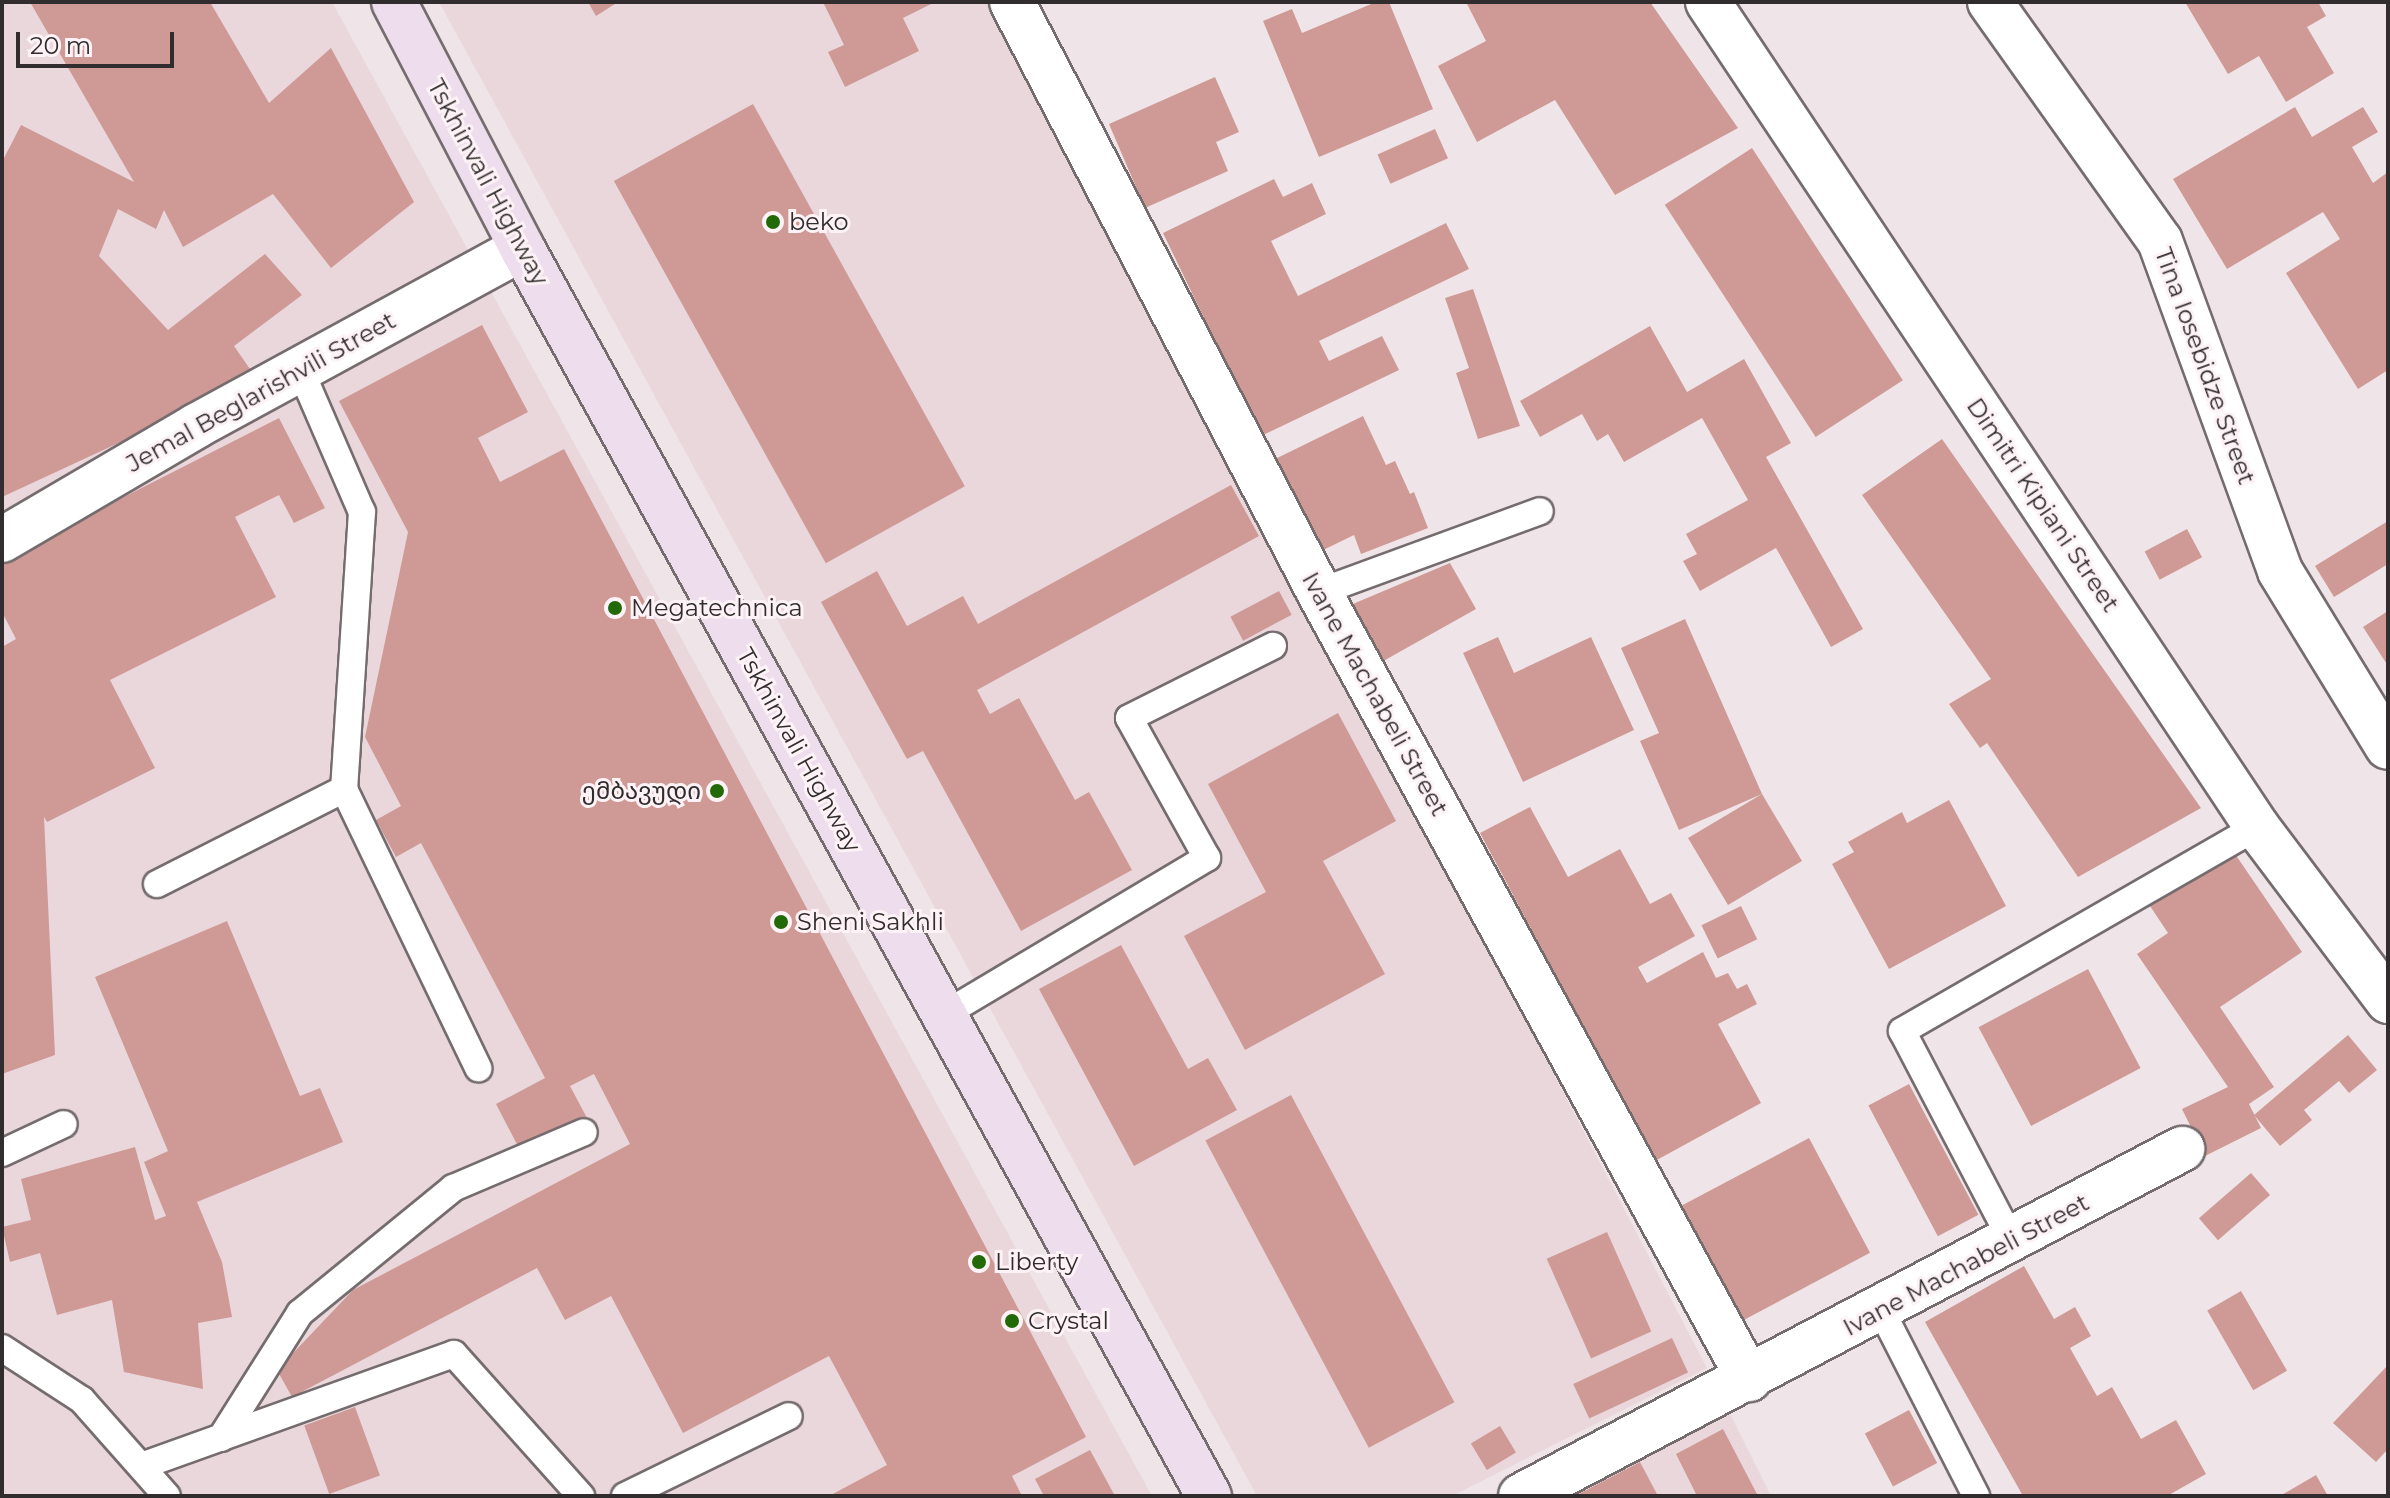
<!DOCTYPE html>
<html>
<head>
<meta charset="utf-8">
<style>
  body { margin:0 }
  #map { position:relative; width:2390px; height:1498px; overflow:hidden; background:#efe5e8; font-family:Montserrat,"Noto Sans Georgian",sans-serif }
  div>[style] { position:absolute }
  .built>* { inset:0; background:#e9d7dc }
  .building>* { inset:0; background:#cf9a95; transform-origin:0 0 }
  .roads { filter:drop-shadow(2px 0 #756c6e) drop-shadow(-2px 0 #756c6e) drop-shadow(0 2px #756c6e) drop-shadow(0 -2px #756c6e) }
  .service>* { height:26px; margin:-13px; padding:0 13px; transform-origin:13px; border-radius:13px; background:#fff }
  .minor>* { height:44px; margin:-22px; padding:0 22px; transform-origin:22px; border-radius:22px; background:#fff }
  .secondary>* { height:44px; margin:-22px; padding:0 22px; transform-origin:22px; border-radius:22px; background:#eedeed }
  .dots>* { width:22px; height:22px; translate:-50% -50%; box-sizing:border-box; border:4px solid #fdf2f5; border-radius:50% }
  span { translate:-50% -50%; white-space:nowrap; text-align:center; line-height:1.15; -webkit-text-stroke:6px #fdf2f5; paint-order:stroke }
  .street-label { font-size:24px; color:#312d2e }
  .poi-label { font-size:24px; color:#312d2e }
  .left { translate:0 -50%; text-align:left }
  .right { translate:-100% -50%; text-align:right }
  .frame { position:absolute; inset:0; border:4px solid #312d2e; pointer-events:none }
  .scale { position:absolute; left:16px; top:32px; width:158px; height:36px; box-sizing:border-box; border:4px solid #312d2e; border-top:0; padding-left:10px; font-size:24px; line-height:28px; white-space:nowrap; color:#312d2e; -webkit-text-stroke:6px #fdf2f5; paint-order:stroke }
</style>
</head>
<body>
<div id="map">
  <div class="built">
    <i style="clip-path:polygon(2px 2px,332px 2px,1152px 1496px,2px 1496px)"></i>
    <i style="clip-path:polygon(439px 2px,995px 2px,1707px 1368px,1452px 1496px,1257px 1496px)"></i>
    <i style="clip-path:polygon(1730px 1414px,1771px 1496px,1566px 1496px)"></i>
  </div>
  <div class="building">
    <i style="clip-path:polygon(30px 2px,210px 2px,269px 103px,331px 48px,414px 202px,331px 268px,273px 194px,183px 247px,164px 210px,156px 229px,118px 209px,99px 256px,168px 330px,265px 254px,302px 295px,234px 346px,250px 369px,125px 440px,2px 497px,2px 162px,21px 125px,134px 182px)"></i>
    <i style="clip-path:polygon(588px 2px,618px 2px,596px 16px)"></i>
    <i style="clip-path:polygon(823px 2px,935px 2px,903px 18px,919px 51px,845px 87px,828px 52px,844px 45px)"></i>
    <i style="clip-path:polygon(1376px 2px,1389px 2px,1433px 109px,1319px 157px,1263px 21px,1292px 9px,1302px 33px)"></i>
    <i style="clip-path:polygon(1466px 2px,1650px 2px,1738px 128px,1615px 195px,1555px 100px,1477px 142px,1438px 66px,1486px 41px)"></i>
    <i style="clip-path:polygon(2185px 2px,2318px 2px,2326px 16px,2307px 27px,2334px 73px,2286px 102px,2259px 56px,2228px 74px)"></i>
    <i style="clip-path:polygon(1215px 77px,1239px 132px,1216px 142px,1228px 171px,1145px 208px,1109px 124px)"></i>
    <i style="left:753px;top:104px;width:437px;height:159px;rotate:61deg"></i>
    <i style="clip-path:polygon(2295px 107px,2312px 137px,2363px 107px,2378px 132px,2352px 147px,2373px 183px,2388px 172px,2388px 370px,2358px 389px,2286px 273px,2340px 239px,2323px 212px,2227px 269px,2173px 179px)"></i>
    <i style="left:1435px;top:129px;width:32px;height:63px;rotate:66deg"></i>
    <i style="left:1752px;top:148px;width:277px;height:104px;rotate:57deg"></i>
    <i style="clip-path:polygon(1274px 179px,1283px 197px,1312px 183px,1326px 214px,1271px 241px,1298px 296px,1446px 223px,1469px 269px,1319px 341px,1329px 361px,1382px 336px,1399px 370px,1261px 436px,1163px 233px)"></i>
    <i style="clip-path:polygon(1473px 289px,1520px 426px,1478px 439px,1456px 373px,1469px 368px,1445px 298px)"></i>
    <i style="clip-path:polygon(482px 325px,528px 412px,478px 438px,500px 482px,564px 449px,1086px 1437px,1012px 1476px,1022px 1496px,829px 1496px,887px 1465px,829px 1356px,683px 1433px,611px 1296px,565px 1320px,537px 1268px,292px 1397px,277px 1370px,353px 1290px,630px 1144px,594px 1074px,570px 1086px,587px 1118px,521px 1152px,496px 1104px,545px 1078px,421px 843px,396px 857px,376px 820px,401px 806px,365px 737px,408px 532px,339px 401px)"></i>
    <i style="clip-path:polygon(1650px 326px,1687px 392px,1744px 359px,1791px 443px,1766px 457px,1863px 629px,1831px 647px,1776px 548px,1700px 591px,1683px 561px,1697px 554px,1686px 534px,1748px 500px,1702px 418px,1624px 462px,1608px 434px,1597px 441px,1582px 414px,1540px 437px,1520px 401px)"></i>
    <i style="clip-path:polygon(1363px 416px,1386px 465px,1395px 461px,1410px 494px,1414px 492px,1428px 528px,1361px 554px,1354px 535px,1317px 553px,1271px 461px)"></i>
    <i style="clip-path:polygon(279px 418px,325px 508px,294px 523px,279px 495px,235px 517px,276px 597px,110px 680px,155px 768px,47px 822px,44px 817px,55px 1055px,2px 1074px,2px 647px,16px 639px,2px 612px,2px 559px)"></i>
    <i style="clip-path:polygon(1942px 439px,2201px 808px,2078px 877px,1987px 743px,1980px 748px,1949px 704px,1991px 679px,1862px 495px)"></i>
    <i style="clip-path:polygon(1231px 485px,1259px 536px,977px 690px,990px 714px,1019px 698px,1075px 800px,1089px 792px,1132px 870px,1021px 931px,923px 751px,907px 759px,821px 602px,877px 571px,907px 626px,963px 596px,978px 624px)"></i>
    <i style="clip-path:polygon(2388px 521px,2388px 564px,2334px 597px,2315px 566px)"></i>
    <i style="left:2187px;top:529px;width:32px;height:48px;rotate:62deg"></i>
    <i style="clip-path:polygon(1450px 563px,1476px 609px,1378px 664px,1348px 606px)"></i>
    <i style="left:1279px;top:591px;width:27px;height:55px;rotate:62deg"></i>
    <i style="clip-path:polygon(2388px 611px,2388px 666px,2363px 627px)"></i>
    <i style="clip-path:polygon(1685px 619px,1762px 794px,1802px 861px,1728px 905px,1688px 838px,1762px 794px,1679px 830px,1640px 741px,1659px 733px,1621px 648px)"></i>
    <i style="clip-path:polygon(1498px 637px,1514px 673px,1591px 637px,1634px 730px,1523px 782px,1463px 653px)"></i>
    <i style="clip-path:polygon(1338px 713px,1396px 821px,1323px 861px,1385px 974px,1245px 1050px,1184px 936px,1266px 892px,1208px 784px)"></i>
    <i style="clip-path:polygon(1949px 800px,2006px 906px,1889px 969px,1832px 864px,1854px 852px,1848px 842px,1902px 812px,1907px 823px)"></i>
    <i style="clip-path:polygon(1530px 807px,1568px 877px,1620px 849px,1650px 904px,1671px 893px,1695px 936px,1638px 967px,1647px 983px,1703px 952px,1716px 978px,1728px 973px,1737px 989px,1747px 984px,1757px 1004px,1718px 1024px,1761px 1103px,1655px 1161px,1480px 833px)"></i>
    <i style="clip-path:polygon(2233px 851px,2302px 952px,2220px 1007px,2274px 1087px,2249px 1104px,2261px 1128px,2205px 1156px,2182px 1109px,2228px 1087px,2137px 954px,2168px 933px,2150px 906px)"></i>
    <i style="left:1741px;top:906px;width:37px;height:44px;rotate:64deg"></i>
    <i style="clip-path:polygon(227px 921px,300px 1096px,320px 1088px,343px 1142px,197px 1202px,222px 1262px,232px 1317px,198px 1323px,203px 1389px,124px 1372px,112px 1300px,57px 1315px,40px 1253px,10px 1262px,2px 1227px,31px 1220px,21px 1179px,135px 1147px,155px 1220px,166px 1216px,144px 1162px,168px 1151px,95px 977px)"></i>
    <i style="clip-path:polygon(1121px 945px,1188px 1069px,1208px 1058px,1237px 1110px,1134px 1166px,1039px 989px)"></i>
    <i style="left:2088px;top:969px;width:112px;height:124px;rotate:62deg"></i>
    <i style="clip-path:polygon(2348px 1035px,2377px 1070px,2349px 1093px,2339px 1081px,2304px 1110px,2312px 1120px,2280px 1146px,2254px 1115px)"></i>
    <i style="left:1909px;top:1084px;width:148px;height:46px;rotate:62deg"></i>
    <i style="left:1291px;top:1095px;width:348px;height:97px;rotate:62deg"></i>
    <i style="left:1809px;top:1138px;width:130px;height:144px;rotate:62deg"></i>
    <i style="left:2251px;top:1173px;width:29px;height:69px;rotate:49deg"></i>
    <i style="left:1607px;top:1232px;width:109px;height:66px;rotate:66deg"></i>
    <i style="clip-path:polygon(2024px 1266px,2054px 1319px,2075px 1307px,2091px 1336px,2070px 1348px,2097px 1396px,2112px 1387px,2141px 1439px,2176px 1420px,2206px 1474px,2167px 1496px,2023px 1496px,1925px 1322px)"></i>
    <i style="left:2241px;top:1291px;width:92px;height:39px;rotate:60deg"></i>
    <i style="left:1672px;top:1338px;width:38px;height:109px;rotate:65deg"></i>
    <i style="clip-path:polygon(2388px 1365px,2388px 1449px,2376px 1462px,2333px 1423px)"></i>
    <i style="left:355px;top:1407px;width:73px;height:54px;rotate:70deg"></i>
    <i style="left:1909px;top:1410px;width:60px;height:50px;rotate:62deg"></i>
    <i style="left:1500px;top:1426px;width:31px;height:34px;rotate:59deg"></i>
    <i style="clip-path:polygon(1723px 1429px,1758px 1496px,1697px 1496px,1676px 1454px)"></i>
    <i style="clip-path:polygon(1090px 1450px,1115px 1496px,1044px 1496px,1035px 1479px)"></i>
    <i style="clip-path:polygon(1640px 1462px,1658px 1496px,1575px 1496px)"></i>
    <i style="clip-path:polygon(2316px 1475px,2328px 1496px,2280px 1496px)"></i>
  </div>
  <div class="roads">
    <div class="service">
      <i style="left:300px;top:369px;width:156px;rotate:66.6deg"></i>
      <i style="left:362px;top:512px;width:278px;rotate:93.7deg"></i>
      <i style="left:344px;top:789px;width:310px;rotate:64.3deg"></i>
      <i style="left:1319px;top:592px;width:235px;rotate:-20.1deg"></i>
      <i style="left:157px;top:884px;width:210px;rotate:-26.9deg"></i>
      <i style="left:945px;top:1014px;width:305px;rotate:-30.8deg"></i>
      <i style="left:1207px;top:858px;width:160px;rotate:-119.1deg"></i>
      <i style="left:1129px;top:718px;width:161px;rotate:-26.6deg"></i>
      <i style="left:2px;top:1153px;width:68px;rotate:-25.1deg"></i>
      <i style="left:2012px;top:1241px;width:237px;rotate:-117.6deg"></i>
      <i style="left:1902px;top:1031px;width:409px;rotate:-29.9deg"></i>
      <i style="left:1881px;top:1310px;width:209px;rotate:62.9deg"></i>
      <i style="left:2px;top:1348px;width:95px;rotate:33deg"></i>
      <i style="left:82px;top:1400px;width:128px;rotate:48.5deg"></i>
      <i style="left:221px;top:1438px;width:148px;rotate:-57.7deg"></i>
      <i style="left:300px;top:1313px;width:198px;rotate:-39.2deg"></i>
      <i style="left:453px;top:1188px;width:142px;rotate:-23.1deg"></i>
      <i style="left:144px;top:1465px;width:329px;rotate:-19.7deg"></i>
      <i style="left:454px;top:1354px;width:191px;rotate:48.2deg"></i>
      <i style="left:625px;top:1496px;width:182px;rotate:-26deg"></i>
    </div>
    <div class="minor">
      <i style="left:1012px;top:2px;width:665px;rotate:62.51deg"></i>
      <i style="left:1319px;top:592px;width:897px;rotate:61.35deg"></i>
      <i style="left:1708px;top:2px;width:991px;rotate:56.36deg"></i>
      <i style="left:2257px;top:827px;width:218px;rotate:53deg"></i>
      <i style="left:1990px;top:2px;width:293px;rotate:54.6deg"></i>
      <i style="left:2160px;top:241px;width:351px;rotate:70deg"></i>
      <i style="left:2280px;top:571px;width:206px;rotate:58.5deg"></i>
      <i style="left:2px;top:540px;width:225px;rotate:-30.4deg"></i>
      <i style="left:196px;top:426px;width:371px;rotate:-28.6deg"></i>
      <i style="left:1521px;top:1496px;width:747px;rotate:-27.7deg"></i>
    </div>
    <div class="secondary">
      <i style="left:394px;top:2px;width:277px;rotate:62.5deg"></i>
      <i style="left:522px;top:248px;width:1425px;rotate:61.17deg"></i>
    </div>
  </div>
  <div class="dots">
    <i style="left:773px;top:222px;background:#216a07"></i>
    <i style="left:615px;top:608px;background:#216a07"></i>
    <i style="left:717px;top:791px;background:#216a07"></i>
    <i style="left:781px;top:922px;background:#216a07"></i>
    <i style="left:979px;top:1262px;background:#216a07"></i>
    <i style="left:1012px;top:1321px;background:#216a07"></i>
  </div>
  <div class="street-label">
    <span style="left:488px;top:182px;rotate:62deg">Tskhinvali Highway</span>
    <span style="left:2205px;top:366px;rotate:70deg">Tina Iosebidze Street</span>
    <span style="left:261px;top:392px;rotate:-29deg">Jemal Beglarishvili Street</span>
    <span style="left:2043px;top:505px;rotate:56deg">Dimitri Kipiani Street</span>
    <span style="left:1375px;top:694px;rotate:61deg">Ivane Machabeli Street</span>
    <span style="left:799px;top:750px;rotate:61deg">Tskhinvali Highway</span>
    <span style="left:1966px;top:1265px;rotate:-28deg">Ivane Machabeli Street</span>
  </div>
  <div class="poi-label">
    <span class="left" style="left:789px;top:222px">beko</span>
    <span class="left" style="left:631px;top:608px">Megatechnica</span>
    <span class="right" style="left:701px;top:791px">ემბავუდი</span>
    <span class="left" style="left:797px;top:922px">Sheni Sakhli</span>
    <span class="left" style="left:995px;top:1262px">Liberty</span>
    <span class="left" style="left:1028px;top:1321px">Crystal</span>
  </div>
  <div class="frame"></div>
  <div class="scale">20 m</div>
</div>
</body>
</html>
